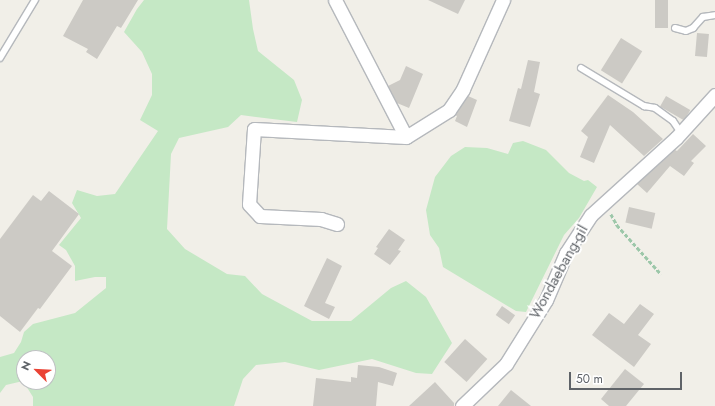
<!DOCTYPE html>
<html>
<head>
<meta charset="utf-8">
<style>
  body { margin:0 }
  #map { position:relative; width:715px; height:406px; overflow:hidden; background:#f1efe8; font-family:Jost,sans-serif }
  div>[style] { position:absolute }
  .green>* { inset:0; background:#c5e8c5 }
  .building>* { inset:0; background:#cccac5; transform-origin:0 0 }
  .path>* { height:2.5px; margin-top:-1.25px; transform-origin:0; background:repeating-linear-gradient(90deg,#9cc7a9 0 4px,transparent 0 6px) }
  .roads { filter:drop-shadow(1px 0 #b5b8bc) drop-shadow(-1px 0 #b5b8bc) drop-shadow(0 1px #b5b8bc) drop-shadow(0 -1px #b5b8bc) }
  .service>* { height:6px; margin:-3px; padding:0 3px; transform-origin:3px; border-radius:3px; background:#fff }
  .minor>* { height:13px; margin:-6.5px; padding:0 6.5px; transform-origin:6.5px; border-radius:6.5px; background:#fff }
  span { translate:-50% -50%; white-space:nowrap; text-align:center; line-height:1.15; -webkit-text-stroke:4px #fff; paint-order:stroke }
  .street-label { font-size:15px; color:#5f6368 }
  .north { position:absolute; left:16px; top:350px; width:40px; height:40px; box-sizing:border-box; background:#fff; border:1px solid #bfc1c3; border-radius:50%; rotate:294deg; font-size:11px; font-weight:700; line-height:16px; text-align:center; color:#5f6368 }
  .north::after { content:''; display:block; margin:auto; width:14px; height:18px; background:#ea4335; clip-path:polygon(50% 0,100% 100%,50% 72%,0 100%) }
  .scale { position:absolute; left:569px; top:372px; width:113px; height:18px; box-sizing:border-box; border:2px solid #5f6368; border-top:0; padding-left:5px; font-size:12px; line-height:14px; white-space:nowrap; color:#5f6368; -webkit-text-stroke:3px #fff; paint-order:stroke }
</style>
</head>
<body>
<div id="map">
  <div class="green">
    <i style="clip-path:polygon(evenodd,144px 0,249px 0,253px 29px,258px 51px,294px 80px,302px 100px,297px 122px,241px 115px,228px 127px,179px 138px,171px 154px,167px 229px,185px 249px,227px 274px,245px 276px,262px 294px,312px 321px,351px 321px,391px 288px,406px 281px,426px 297px,452px 343px,432px 374px,416px 373px,372px 359px,319px 370px,285px 362px,256px 365px,243px 379px,234px 406px,33px 406px,33px 397px,23px 381px,6px 385px,0 393px,0 357px,14px 353px,21px 342px,24px 332px,33px 324px,75px 313px,106px 288px,106px 277px,95px 277px,75px 281px,75px 266px,66px 250px,59px 245px,81px 218px,72px 203px,77px 190px,97px 196px,115px 194px,158px 131px,140px 120px,152px 95px,152px 74px,142px 52px,124px 32px,137px 9px,144px 0,24px 358px,48px 358px,48px 382px,24px 382px,24px 358px)"></i>
    <i style="clip-path:polygon(523px 141px,546px 150px,569px 173px,584px 181px,588px 180px,597px 187px,579px 218px,564px 235px,526px 312px,516px 311px,443px 267px,439px 248px,430px 235px,426px 210px,435px 177px,451px 156px,465px 147px,487px 148px,508px 154px,513px 143px)"></i>
  </div>
  <div class="building">
    <i style="clip-path:polygon(83px 0,138px 0,121px 28px,117px 26px,97px 59px,86px 52px,88px 49px,63px 36px)"></i>
    <i style="clip-path:polygon(428px 0,465px 0,458px 14px)"></i>
    <i style="left:655px;top:0;width:13px;height:28px"></i>
    <i style="left:697px;top:33px;width:12px;height:23px;rotate:5deg"></i>
    <i style="left:621px;top:38px;width:25px;height:38px;rotate:32deg"></i>
    <i style="clip-path:polygon(528px 60px,540px 62px,534px 92px,540px 94px,530px 127px,509px 121px,518px 88px,521px 89px)"></i>
    <i style="clip-path:polygon(406px 66px,423px 74px,409px 108px,397px 103px,388px 86px,400px 80px)"></i>
    <i style="clip-path:polygon(608px 95px,633px 112px,663px 139px,644px 156px,610px 125px,594px 163px,580px 157px,588px 137px,581px 131px)"></i>
    <i style="clip-path:polygon(468px 96px,477px 100px,467px 127px,455px 121px,457px 116px,455px 115px)"></i>
    <i style="left:666px;top:96px;width:28px;height:12px;rotate:30deg"></i>
    <i style="clip-path:polygon(693px 134px,706px 146px,691px 161px,694px 163px,684px 176px,670px 166px,647px 193px,637px 184px,675px 150px,677px 151px)"></i>
    <i style="clip-path:polygon(49px 191px,79px 214px,52px 251px,72px 266px,40px 309px,38px 308px,20px 332px,0 316px,0 239px,33px 195px,41px 201px)"></i>
    <i style="left:629px;top:207px;width:27px;height:16px;rotate:13deg"></i>
    <i style="clip-path:polygon(389px 229px,405px 240px,398px 250px,401px 251px,390px 265px,374px 254px,378px 248px,376px 247px)"></i>
    <i style="clip-path:polygon(327px 258px,342px 266px,325px 303px,335px 307px,329px 319px,304px 306px)"></i>
    <i style="clip-path:polygon(640px 304px,654px 314px,638px 335px,651px 344px,634px 367px,592px 335px,609px 313px,624px 324px)"></i>
    <i style="left:502px;top:306px;width:16px;height:11px;rotate:35deg"></i>
    <i style="left:465px;top:339px;width:30px;height:31px;rotate:42deg"></i>
    <i style="clip-path:polygon(358px 365px,379px 367px,397px 373px,393px 386px,378px 382px,376px 406px,313px 406px,316px 378px,351px 382px,351px 377px,357px 378px)"></i>
    <i style="clip-path:polygon(625px 369px,644px 384px,626px 406px,609px 406px,601px 399px)"></i>
    <i style="clip-path:polygon(435px 382px,454px 403px,454px 406px,409px 406px)"></i>
    <i style="clip-path:polygon(511px 390px,531px 406px,498px 406px)"></i>
  </div>
  <div class="path">
    <i style="left:611px;top:214px;width:13px;rotate:61deg"></i>
    <i style="left:617px;top:225px;width:66px;rotate:48.1deg"></i>
  </div>
  <div class="roads">
    <div class="service">
      <i style="left:675px;top:28px;width:11px;rotate:15deg"></i>
      <i style="left:686px;top:31px;width:8px;rotate:-23deg"></i>
      <i style="left:693px;top:28px;width:15px;rotate:-48deg"></i>
      <i style="left:703px;top:17px;width:12px;rotate:-9deg"></i>
      <i style="left:0;top:58px;width:68px;rotate:-58.9deg"></i>
      <i style="left:581px;top:68px;width:74px;rotate:31.1deg"></i>
      <i style="left:644px;top:106px;width:11px;rotate:10deg"></i>
      <i style="left:655px;top:108px;width:22px;rotate:36deg"></i>
      <i style="left:673px;top:121px;width:14px;rotate:56deg"></i>
    </div>
    <div class="minor">
      <i style="left:335px;top:0;width:154px;rotate:62.6deg"></i>
      <i style="left:337px;top:224px;width:17px;rotate:-163deg"></i>
      <i style="left:321px;top:219px;width:61px;rotate:-177.2deg"></i>
      <i style="left:260px;top:216px;width:16px;rotate:-133deg"></i>
      <i style="left:249px;top:204px;width:75px;rotate:-86.2deg"></i>
      <i style="left:254px;top:129px;width:152px;rotate:3deg"></i>
      <i style="left:406px;top:137px;width:51px;rotate:-32.1deg"></i>
      <i style="left:449px;top:110px;width:25px;rotate:-56deg"></i>
      <i style="left:463px;top:89px;width:98px;rotate:-65.8deg"></i>
      <i style="left:462px;top:406px;width:61px;rotate:-43.7deg"></i>
      <i style="left:506px;top:364px;width:75px;rotate:-58deg"></i>
      <i style="left:546px;top:300px;width:51px;rotate:-66.9deg"></i>
      <i style="left:566px;top:253px;width:45px;rotate:-56.7deg"></i>
      <i style="left:591px;top:215px;width:115px;rotate:-42.2deg"></i>
      <i style="left:676px;top:138px;width:58px;rotate:-47.8deg"></i>
    </div>
  </div>
  <div class="street-label">
    <span style="left:559px;top:272px;rotate:-61deg">Wondaebang-gil</span>
  </div>
  <div class="north">N</div>
  <div class="scale">50 m</div>
</div>
</body>
</html>
